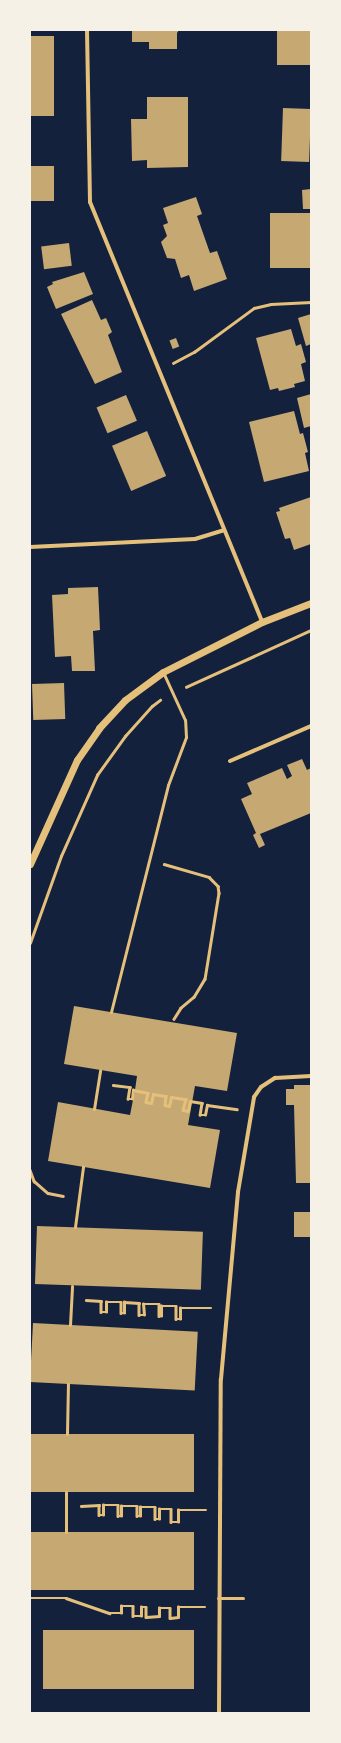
<!DOCTYPE html>
<html>
<head>
<meta charset="utf-8">
<style>
  body { margin:0 }
  #map { position:relative; width:341px; height:1743px; overflow:hidden; background:#14213d; font-family:Rubik,sans-serif }
  div>[style] { position:absolute }
  .building>* { inset:0; background:#c6a872; transform-origin:0 0 }
  .path>* { height:2.5px; margin:-1.25px; padding:0 1.25px; transform-origin:1.25px; border-radius:1.25px; background:#e5c07b }
  .service>* { height:3px; margin:-1.5px; padding:0 1.5px; transform-origin:1.5px; border-radius:1.5px; background:#e5c07b }
  .minor>* { height:4px; margin:-2px; padding:0 2px; transform-origin:2px; border-radius:2px; background:#e5c07b }
  .tertiary>* { height:7px; margin:-3.5px; padding:0 3.5px; transform-origin:3.5px; border-radius:3.5px; background:#e5c07b }
  span { translate:-50% -50%; white-space:nowrap; text-align:center; line-height:1.15; -webkit-text-stroke:3px #f6f1e7; paint-order:stroke }
  .frame { position:absolute; inset:0; border:31px solid #f6f1e7; pointer-events:none }
</style>
</head>
<body>
<div id="map">
  <div class="building">
    <i style="clip-path:polygon(132px 30px,179px 30px,177px 33px,177px 49px,149px 49px,149px 42px,132px 42px)"></i>
    <i style="left:277px;top:30px;width:34px;height:35px"></i>
    <i style="left:30px;top:36px;width:24px;height:80px"></i>
    <i style="clip-path:polygon(147px 97px,188px 97px,188px 167px,147px 168px,147px 160px,132px 161px,131px 119px,147px 119px)"></i>
    <i style="left:283px;top:108px;width:28px;height:53px;rotate:2deg"></i>
    <i style="left:30px;top:166px;width:24px;height:35px"></i>
    <i style="clip-path:polygon(311px 189px,311px 209px,303px 209px,302px 190px)"></i>
    <i style="clip-path:polygon(196px 197px,202px 214px,197px 216px,210px 253px,217px 251px,227px 279px,194px 291px,189px 275px,181px 278px,175px 259px,167px 258px,161px 242px,167px 236px,163px 225px,168px 223px,163px 208px)"></i>
    <i style="left:270px;top:213px;width:41px;height:55px"></i>
    <i style="left:69px;top:243px;width:23px;height:28px;rotate:83deg"></i>
    <i style="clip-path:polygon(84px 272px,93px 294px,56px 309px,47px 287px,53px 284px,52px 282px)"></i>
    <i style="clip-path:polygon(92px 300px,101px 320px,106px 318px,112px 332px,108px 335px,122px 372px,95px 384px,61px 314px)"></i>
    <i style="clip-path:polygon(311px 314px,311px 344px,306px 346px,298px 318px)"></i>
    <i style="clip-path:polygon(291px 329px,296px 346px,301px 344px,306px 362px,301px 364px,305px 381px,294px 384px,295px 387px,279px 391px,278px 388px,270px 390px,256px 338px)"></i>
    <i style="left:176px;top:338px;width:9px;height:7px;rotate:69deg"></i>
    <i style="clip-path:polygon(311px 394px,311px 426px,304px 428px,297px 398px)"></i>
    <i style="left:126px;top:395px;width:28px;height:32px;rotate:67deg"></i>
    <i style="clip-path:polygon(294px 411px,300px 434px,303px 433px,308px 452px,305px 453px,309px 471px,264px 482px,249px 422px)"></i>
    <i style="left:147px;top:431px;width:49px;height:38px;rotate:67deg"></i>
    <i style="clip-path:polygon(311px 497px,311px 544px,294px 550px,290px 538px,285px 539px,276px 512px,280px 511px,279px 508px)"></i>
    <i style="clip-path:polygon(98px 587px,100px 630px,93px 631px,95px 671px,72px 671px,71px 656px,55px 657px,52px 595px,68px 594px,68px 588px)"></i>
    <i style="left:64px;top:683px;width:36px;height:32px;rotate:88deg"></i>
    <i style="clip-path:polygon(302px 759px,307px 770px,311px 768px,311px 813px,260px 834px,265px 845px,259px 848px,253px 835px,256px 833px,241px 799px,252px 794px,247px 783px,282px 768px,287px 779px,292px 776px,287px 765px)"></i>
    <i style="clip-path:polygon(74px 1006px,237px 1033px,227px 1091px,195px 1086px,188px 1125px,220px 1130px,210px 1188px,48px 1161px,58px 1102px,130px 1115px,135px 1090px,137px 1076px,64px 1064px)"></i>
    <i style="clip-path:polygon(294px 1085px,311px 1085px,311px 1183px,296px 1183px,294px 1105px,286px 1105px,286px 1089px,294px 1089px)"></i>
    <i style="left:294px;top:1212px;width:17px;height:25px"></i>
    <i style="left:37px;top:1226px;width:166px;height:58px;rotate:2deg"></i>
    <i style="left:33px;top:1323px;width:165px;height:59px;rotate:3deg"></i>
    <i style="left:30px;top:1434px;width:164px;height:58px"></i>
    <i style="left:30px;top:1532px;width:164px;height:58px"></i>
    <i style="left:43px;top:1630px;width:151px;height:59px"></i>
  </div>
  <div class="path">
    <i style="left:173px;top:363px;width:24px;rotate:-28deg"></i>
    <i style="left:194px;top:352px;width:74px;rotate:-36.3deg"></i>
    <i style="left:254px;top:308px;width:17px;rotate:-13deg"></i>
    <i style="left:271px;top:304px;width:40px;rotate:-2.9deg"></i>
    <i style="left:186px;top:687px;width:137px;rotate:-24.5deg"></i>
    <i style="left:164px;top:864px;width:47px;rotate:16.1deg"></i>
    <i style="left:209px;top:877px;width:13px;rotate:45deg"></i>
    <i style="left:218px;top:886px;width:7px;rotate:82deg"></i>
    <i style="left:219px;top:893px;width:87px;rotate:99.2deg"></i>
    <i style="left:205px;top:979px;width:21px;rotate:121deg"></i>
    <i style="left:194px;top:997px;width:17px;rotate:140deg"></i>
    <i style="left:181px;top:1008px;width:13px;rotate:122deg"></i>
    <i style="left:30px;top:943px;width:92px;rotate:-70.4deg"></i>
    <i style="left:61px;top:856px;width:89px;rotate:-66deg"></i>
    <i style="left:97px;top:775px;width:48px;rotate:-54.3deg"></i>
    <i style="left:125px;top:736px;width:40px;rotate:-48deg"></i>
    <i style="left:152px;top:706px;width:10px;rotate:-37deg"></i>
    <i style="left:113px;top:1085px;width:17px;rotate:7deg"></i>
    <i style="left:130px;top:1087px;width:12px;rotate:99deg"></i>
    <i style="left:128px;top:1099px;width:4px"></i>
    <i style="left:132px;top:1099px;width:9px;rotate:-84deg"></i>
    <i style="left:133px;top:1090px;width:15px;rotate:11deg"></i>
    <i style="left:148px;top:1093px;width:9px;rotate:103deg"></i>
    <i style="left:146px;top:1102px;width:5px;rotate:11deg"></i>
    <i style="left:151px;top:1103px;width:9px;rotate:-77deg"></i>
    <i style="left:153px;top:1094px;width:13px;rotate:9deg"></i>
    <i style="left:166px;top:1096px;width:9px;rotate:96deg"></i>
    <i style="left:165px;top:1105px;width:4px;rotate:14deg"></i>
    <i style="left:169px;top:1106px;width:9px;rotate:-77deg"></i>
    <i style="left:171px;top:1097px;width:15px;rotate:8deg"></i>
    <i style="left:186px;top:1099px;width:11px;rotate:105deg"></i>
    <i style="left:183px;top:1110px;width:5px;rotate:11deg"></i>
    <i style="left:188px;top:1111px;width:10px;rotate:-79deg"></i>
    <i style="left:190px;top:1101px;width:12px;rotate:9deg"></i>
    <i style="left:202px;top:1103px;width:12px;rotate:99deg"></i>
    <i style="left:200px;top:1115px;width:5px"></i>
    <i style="left:205px;top:1115px;width:10px;rotate:-79deg"></i>
    <i style="left:207px;top:1105px;width:30px;rotate:8deg"></i>
    <i style="left:30px;top:1170px;width:12px;rotate:70deg"></i>
    <i style="left:34px;top:1181px;width:18px;rotate:41deg"></i>
    <i style="left:48px;top:1193px;width:15px;rotate:11deg"></i>
    <i style="left:86px;top:1300px;width:15px;rotate:4deg"></i>
    <i style="left:101px;top:1301px;width:11px;rotate:90deg"></i>
    <i style="left:101px;top:1312px;width:5px"></i>
    <i style="left:106px;top:1312px;width:10px;rotate:-90deg"></i>
    <i style="left:106px;top:1302px;width:15px"></i>
    <i style="left:121px;top:1302px;width:11px;rotate:90deg"></i>
    <i style="left:121px;top:1313px;width:3px"></i>
    <i style="left:124px;top:1313px;width:11px;rotate:-90deg"></i>
    <i style="left:124px;top:1302px;width:15px;rotate:4deg"></i>
    <i style="left:139px;top:1303px;width:12px;rotate:90deg"></i>
    <i style="left:139px;top:1315px;width:5px"></i>
    <i style="left:144px;top:1315px;width:11px;rotate:-95deg"></i>
    <i style="left:143px;top:1304px;width:16px"></i>
    <i style="left:159px;top:1304px;width:12px;rotate:90deg"></i>
    <i style="left:159px;top:1316px;width:2px"></i>
    <i style="left:161px;top:1316px;width:10px;rotate:-90deg"></i>
    <i style="left:161px;top:1306px;width:15px"></i>
    <i style="left:176px;top:1306px;width:13px;rotate:90deg"></i>
    <i style="left:176px;top:1319px;width:4px"></i>
    <i style="left:180px;top:1319px;width:11px;rotate:-90deg"></i>
    <i style="left:180px;top:1308px;width:31px"></i>
    <i style="left:81px;top:1506px;width:18px;rotate:-3deg"></i>
    <i style="left:99px;top:1505px;width:10px;rotate:90deg"></i>
    <i style="left:99px;top:1515px;width:4px"></i>
    <i style="left:103px;top:1515px;width:10px;rotate:-90deg"></i>
    <i style="left:103px;top:1505px;width:15px"></i>
    <i style="left:118px;top:1505px;width:11px;rotate:90deg"></i>
    <i style="left:118px;top:1516px;width:3px"></i>
    <i style="left:121px;top:1516px;width:10px;rotate:-90deg"></i>
    <i style="left:121px;top:1506px;width:16px"></i>
    <i style="left:137px;top:1506px;width:10px;rotate:90deg"></i>
    <i style="left:137px;top:1516px;width:3px"></i>
    <i style="left:140px;top:1516px;width:9px;rotate:-90deg"></i>
    <i style="left:140px;top:1507px;width:15px"></i>
    <i style="left:155px;top:1507px;width:12px;rotate:90deg"></i>
    <i style="left:155px;top:1519px;width:4px"></i>
    <i style="left:159px;top:1519px;width:10px;rotate:-90deg"></i>
    <i style="left:159px;top:1509px;width:12px"></i>
    <i style="left:171px;top:1509px;width:13px;rotate:90deg"></i>
    <i style="left:171px;top:1522px;width:7px"></i>
    <i style="left:178px;top:1522px;width:12px;rotate:-90deg"></i>
    <i style="left:178px;top:1510px;width:28px"></i>
    <i style="left:30px;top:1598px;width:36px"></i>
    <i style="left:66px;top:1598px;width:46px;rotate:19.2deg"></i>
    <i style="left:109px;top:1613px;width:12px"></i>
    <i style="left:121px;top:1613px;width:7px;rotate:-90deg"></i>
    <i style="left:121px;top:1606px;width:12px"></i>
    <i style="left:133px;top:1606px;width:10px;rotate:90deg"></i>
    <i style="left:133px;top:1616px;width:8px"></i>
    <i style="left:141px;top:1616px;width:9px;rotate:-90deg"></i>
    <i style="left:141px;top:1607px;width:5px"></i>
    <i style="left:146px;top:1607px;width:10px;rotate:90deg"></i>
    <i style="left:146px;top:1617px;width:13px;rotate:-4deg"></i>
    <i style="left:159px;top:1616px;width:8px;rotate:-90deg"></i>
    <i style="left:159px;top:1608px;width:11px"></i>
    <i style="left:170px;top:1608px;width:10px;rotate:90deg"></i>
    <i style="left:170px;top:1618px;width:8px;rotate:-7deg"></i>
    <i style="left:178px;top:1617px;width:10px;rotate:-90deg"></i>
    <i style="left:178px;top:1607px;width:27px"></i>
  </div>
  <div class="service">
    <i style="left:111px;top:1012px;width:234px;rotate:-75.9deg"></i>
    <i style="left:168px;top:785px;width:51px;rotate:-69.4deg"></i>
    <i style="left:186px;top:737px;width:17px;rotate:-93deg"></i>
    <i style="left:185px;top:720px;width:53px;rotate:-114.6deg"></i>
    <i style="left:94px;top:1109px;width:39px;rotate:-81deg"></i>
    <i style="left:75px;top:1227px;width:61px;rotate:-82.4deg"></i>
    <i style="left:70px;top:1325px;width:39px;rotate:-87deg"></i>
    <i style="left:67px;top:1434px;width:50px;rotate:-88.9deg"></i>
    <i style="left:66px;top:1532px;width:40px;rotate:-90deg"></i>
    <i style="left:218px;top:1598px;width:25px"></i>
  </div>
  <div class="minor">
    <i style="left:87px;top:30px;width:172px;rotate:89deg"></i>
    <i style="left:90px;top:202px;width:454px;rotate:67.7deg"></i>
    <i style="left:30px;top:547px;width:165px;rotate:-2.8deg"></i>
    <i style="left:195px;top:539px;width:30px;rotate:-17deg"></i>
    <i style="left:230px;top:761px;width:88px;rotate:-23.4deg"></i>
    <i style="left:219px;top:1713px;width:334px;rotate:-89.7deg"></i>
    <i style="left:221px;top:1379px;width:188px;rotate:-84.8deg"></i>
    <i style="left:238px;top:1192px;width:96px;rotate:-80.4deg"></i>
    <i style="left:254px;top:1097px;width:12px;rotate:-55deg"></i>
    <i style="left:261px;top:1087px;width:17px;rotate:-33deg"></i>
    <i style="left:275px;top:1078px;width:36px;rotate:-3deg"></i>
  </div>
  <div class="tertiary">
    <i style="left:30px;top:864px;width:114px;rotate:-65.7deg"></i>
    <i style="left:77px;top:760px;width:39px;rotate:-55deg"></i>
    <i style="left:99px;top:728px;width:38px;rotate:-47deg"></i>
    <i style="left:125px;top:700px;width:47px;rotate:-36.4deg"></i>
    <i style="left:163px;top:672px;width:111px;rotate:-26.8deg"></i>
    <i style="left:262px;top:622px;width:53px;rotate:-21.2deg"></i>
  </div>
  <div class="frame"></div>
</div>
</body>
</html>
